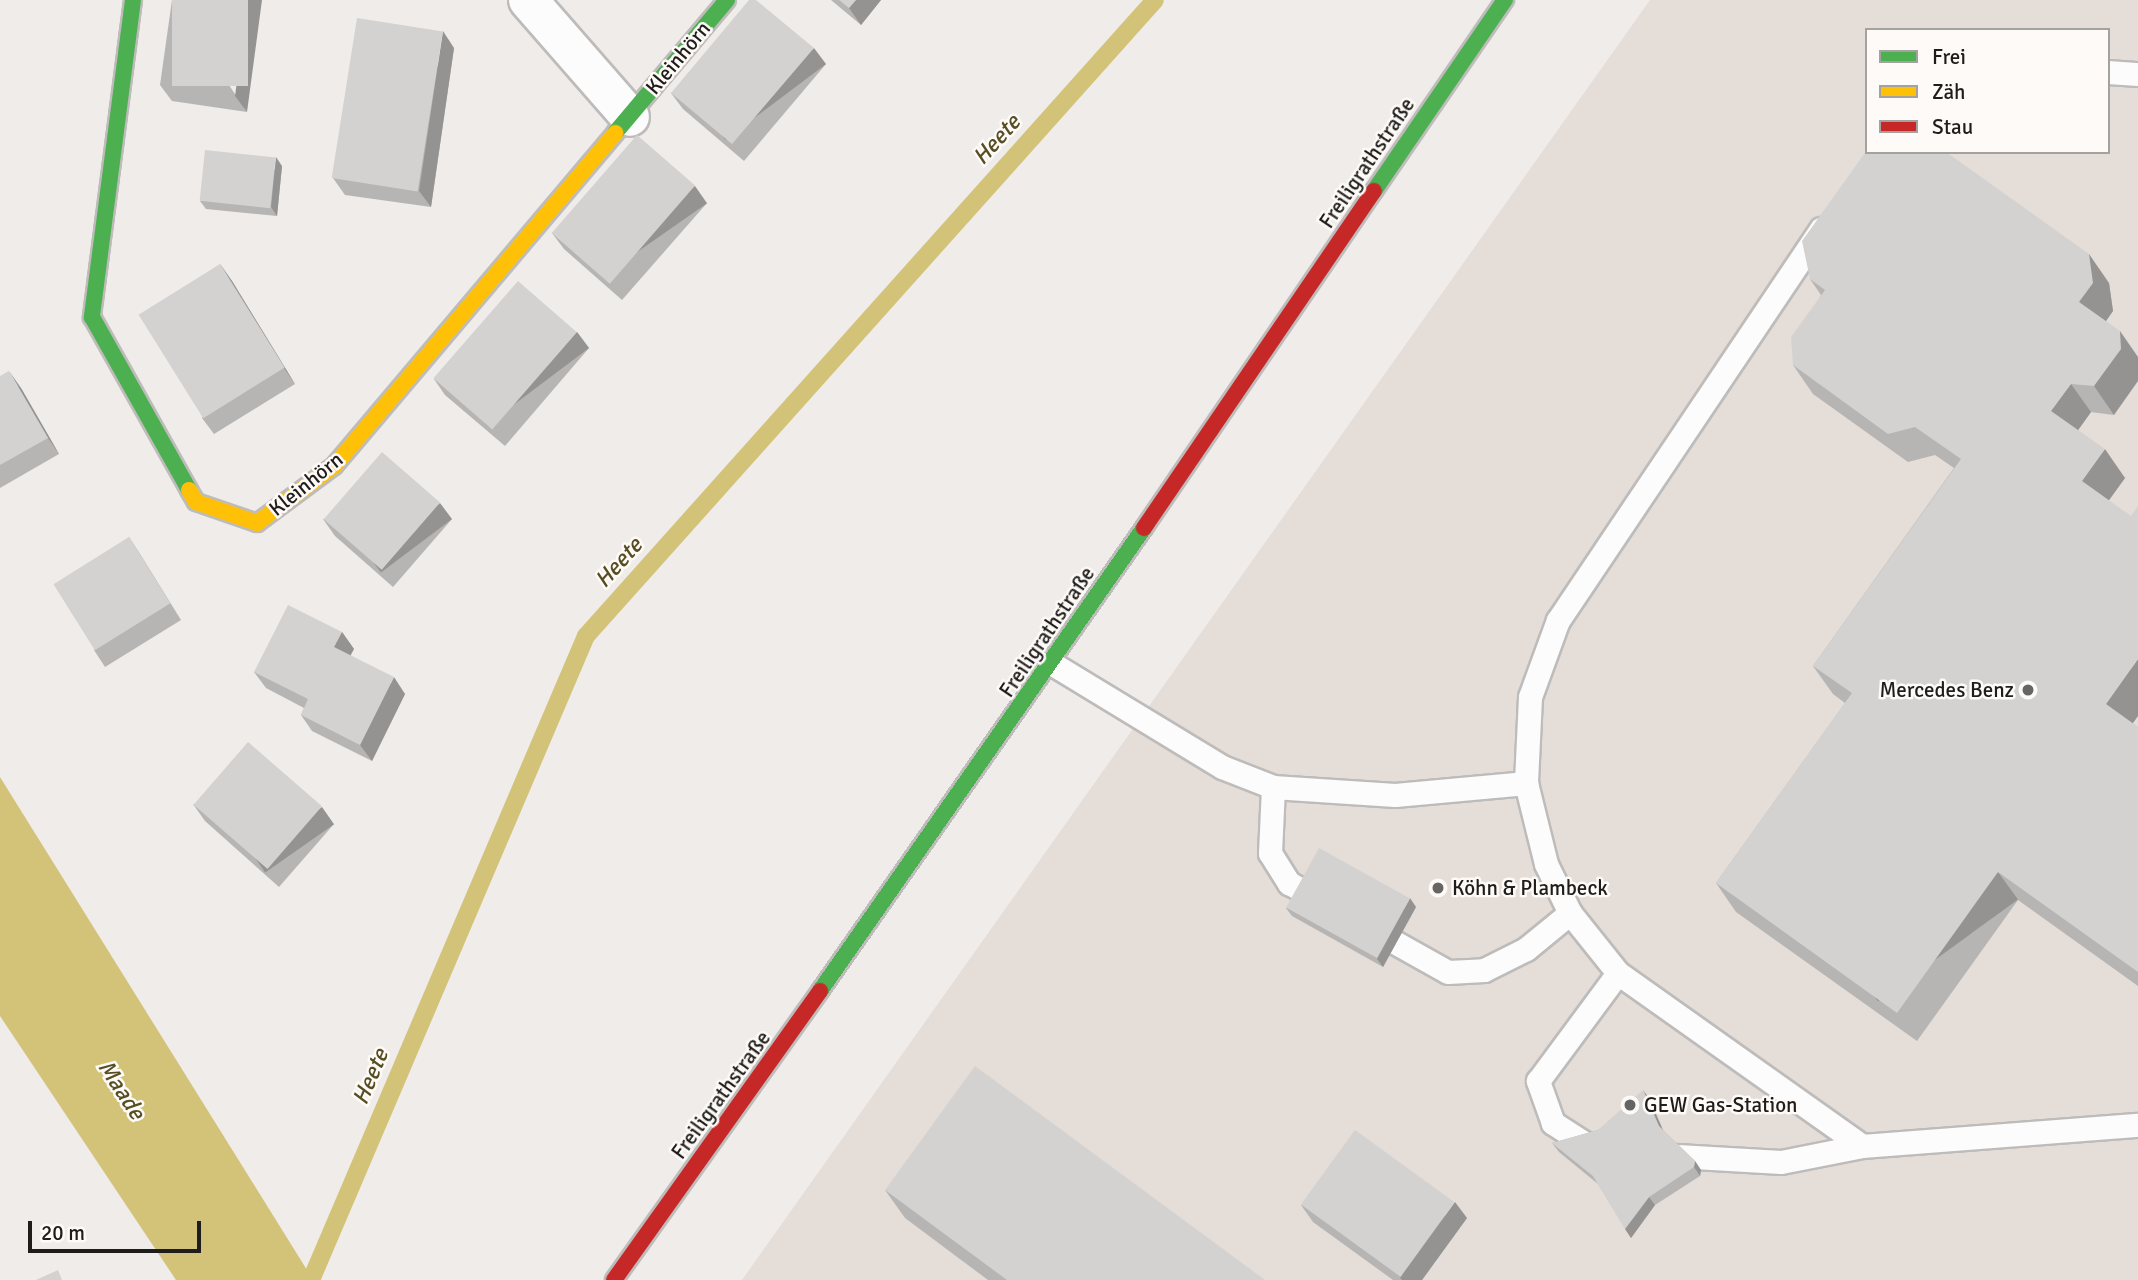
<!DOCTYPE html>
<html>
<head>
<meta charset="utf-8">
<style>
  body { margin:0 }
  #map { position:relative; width:2138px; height:1280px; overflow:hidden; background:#efecea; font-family:Signika,sans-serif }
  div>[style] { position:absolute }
  .built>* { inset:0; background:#e4ddd8 }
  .water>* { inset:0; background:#d3c379 }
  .stream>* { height:18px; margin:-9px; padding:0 9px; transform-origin:9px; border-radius:9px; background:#d3c379 }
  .roads { filter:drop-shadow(2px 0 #bebcbb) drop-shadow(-2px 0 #bebcbb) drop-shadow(0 2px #bebcbb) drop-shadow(0 -2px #bebcbb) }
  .lane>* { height:23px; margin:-11.5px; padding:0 11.5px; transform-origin:11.5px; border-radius:11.5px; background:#fdfcfc }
  .street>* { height:38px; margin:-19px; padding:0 19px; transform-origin:19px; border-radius:19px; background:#fdfcfc }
  .fast>* { height:16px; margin:-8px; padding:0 8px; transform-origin:8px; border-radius:8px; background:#4caf50 }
  .slow>* { height:16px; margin:-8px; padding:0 8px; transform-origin:8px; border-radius:8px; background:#ffc107 }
  .jam>* { height:16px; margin:-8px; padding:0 8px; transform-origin:8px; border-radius:8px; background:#c62828 }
  .wall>* { inset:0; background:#b6b5b4 }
  .shaded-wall>* { inset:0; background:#949392; transform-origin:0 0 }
  .building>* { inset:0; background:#d4d2d1; transform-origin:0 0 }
  .dots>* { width:19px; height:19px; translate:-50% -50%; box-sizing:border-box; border:4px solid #fdfaf7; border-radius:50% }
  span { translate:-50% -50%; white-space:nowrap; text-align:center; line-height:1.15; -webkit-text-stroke:5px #fdfaf7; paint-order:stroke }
  .street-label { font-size:21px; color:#1e1d1c }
  .poi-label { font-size:21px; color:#1e1d1c }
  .right { translate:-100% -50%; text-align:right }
  .left { translate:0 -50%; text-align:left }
  .water-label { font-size:23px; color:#564d22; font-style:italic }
  .legend { position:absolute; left:1865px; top:28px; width:245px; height:126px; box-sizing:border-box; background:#fdfaf7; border:2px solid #a4a29f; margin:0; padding:9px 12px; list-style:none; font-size:21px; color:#1e1d1c }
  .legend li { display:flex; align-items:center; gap:14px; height:35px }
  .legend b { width:35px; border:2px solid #a4a29f }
  .scale { position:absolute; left:28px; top:1221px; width:173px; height:32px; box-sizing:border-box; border:4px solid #1e1d1c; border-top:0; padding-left:9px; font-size:21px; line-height:24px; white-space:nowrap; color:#1e1d1c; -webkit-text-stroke:5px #fdfaf7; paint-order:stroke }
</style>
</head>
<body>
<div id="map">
  <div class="built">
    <i style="clip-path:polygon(evenodd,1650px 0,2138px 0,2138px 1280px,742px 1280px,1650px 0,1867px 30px,2108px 30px,2108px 152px,1867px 152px,1867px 30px)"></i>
  </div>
  <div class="water">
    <i style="clip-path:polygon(0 777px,312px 1278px,313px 1280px,176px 1280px,0 1016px)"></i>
  </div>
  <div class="stream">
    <i style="left:311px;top:1280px;width:700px;rotate:-66.88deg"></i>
    <i style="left:586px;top:636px;width:853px;rotate:-48.18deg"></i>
  </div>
  <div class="roads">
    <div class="lane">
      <i style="left:2108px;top:72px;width:30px;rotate:4deg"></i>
      <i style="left:1821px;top:229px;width:471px;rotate:123.9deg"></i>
      <i style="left:1558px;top:620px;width:82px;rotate:110deg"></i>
      <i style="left:1530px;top:697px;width:86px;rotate:92.7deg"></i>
      <i style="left:1526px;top:783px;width:83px;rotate:76.1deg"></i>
      <i style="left:1546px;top:864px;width:55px;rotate:63.9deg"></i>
      <i style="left:1570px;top:913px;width:77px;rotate:51.3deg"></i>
      <i style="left:1618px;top:973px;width:299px;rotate:35.3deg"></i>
      <i style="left:1862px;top:1146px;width:277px;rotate:-4.4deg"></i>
      <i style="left:1051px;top:663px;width:200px;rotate:31.3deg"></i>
      <i style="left:1222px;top:767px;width:55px;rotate:21.4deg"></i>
      <i style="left:1273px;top:787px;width:122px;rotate:3.8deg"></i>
      <i style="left:1395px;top:795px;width:132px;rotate:-5.2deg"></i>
      <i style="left:1273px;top:787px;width:66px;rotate:92.6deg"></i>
      <i style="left:1270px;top:853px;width:36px;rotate:58deg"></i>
      <i style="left:1289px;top:883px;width:39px;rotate:29deg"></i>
      <i style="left:1371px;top:929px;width:88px;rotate:29.2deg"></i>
      <i style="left:1448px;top:972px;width:36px;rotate:-3deg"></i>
      <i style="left:1484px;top:970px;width:47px;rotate:-26.6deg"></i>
      <i style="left:1526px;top:949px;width:57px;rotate:-39.3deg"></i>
      <i style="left:1598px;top:1152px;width:54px;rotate:-147.2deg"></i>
      <i style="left:1553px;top:1123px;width:45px;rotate:-109.7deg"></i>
      <i style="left:1538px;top:1081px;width:134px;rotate:-53.5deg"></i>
      <i style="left:1660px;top:1155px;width:121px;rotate:3.3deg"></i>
      <i style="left:1781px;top:1162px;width:83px;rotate:-11.2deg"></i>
    </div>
    <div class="street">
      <i style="left:528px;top:0;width:155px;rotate:48.9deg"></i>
    </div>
    <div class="fast">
      <i style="left:133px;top:0;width:320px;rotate:97.4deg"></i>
      <i style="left:92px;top:317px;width:198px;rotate:60.7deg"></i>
      <i style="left:615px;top:133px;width:174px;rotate:-49.9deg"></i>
      <i style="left:1374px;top:191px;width:232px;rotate:-55.6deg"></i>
      <i style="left:820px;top:991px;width:565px;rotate:-55.02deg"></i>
    </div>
    <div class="slow">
      <i style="left:189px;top:490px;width:14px;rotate:60deg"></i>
      <i style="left:196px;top:502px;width:65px;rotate:19deg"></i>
      <i style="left:257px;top:523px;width:96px;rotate:-36.5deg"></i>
      <i style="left:334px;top:466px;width:436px;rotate:-49.8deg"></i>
    </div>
    <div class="jam">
      <i style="left:1144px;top:528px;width:408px;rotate:-55.7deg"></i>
      <i style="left:614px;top:1280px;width:355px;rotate:-54.5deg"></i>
    </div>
  </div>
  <div class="wall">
    <i style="clip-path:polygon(172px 0,247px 112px,172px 101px,160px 85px)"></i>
    <i style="clip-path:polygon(831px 0,881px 0,861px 25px)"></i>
    <i style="clip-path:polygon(454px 48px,431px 207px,345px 195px,333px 178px)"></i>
    <i style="clip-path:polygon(826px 64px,744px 161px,683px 109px,671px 93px)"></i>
    <i style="clip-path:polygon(282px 166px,277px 216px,206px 209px,200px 201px)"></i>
    <i style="clip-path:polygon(707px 203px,622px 300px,564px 249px,552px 233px)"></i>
    <i style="clip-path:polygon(220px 264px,232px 281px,295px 384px,214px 434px,202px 418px)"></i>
    <i style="clip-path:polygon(1810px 279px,2109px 283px,2113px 311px,2106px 321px,2114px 415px,2091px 412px,2078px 430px,2125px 478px,2108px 500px,2138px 716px,2132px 723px,2138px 727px,2138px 986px,2018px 900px,1917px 1041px,1736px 912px,1716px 883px,1845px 703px,1833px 694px,1813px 666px,1954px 468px,1935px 455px,1908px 462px,1813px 394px,1793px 365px,1821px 295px)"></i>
    <i style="clip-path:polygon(577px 332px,589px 348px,505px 446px,445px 395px,434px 379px)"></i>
    <i style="clip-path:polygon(0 376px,21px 388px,59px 454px,0 488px)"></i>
    <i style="clip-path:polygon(323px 519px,452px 519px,393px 587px,335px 536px)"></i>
    <i style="clip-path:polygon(129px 537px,140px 554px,181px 620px,105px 667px,94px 650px)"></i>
    <i style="clip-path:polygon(342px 632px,354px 649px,350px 655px,405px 694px,372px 761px,312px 731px,301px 715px,304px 708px,266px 688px,254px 672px)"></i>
    <i style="clip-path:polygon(193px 804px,334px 824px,279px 887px,205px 821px)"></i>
    <i style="clip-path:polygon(1416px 907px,1383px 967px,1292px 916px,1286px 908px)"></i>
    <i style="clip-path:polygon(1649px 1098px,1663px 1130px,1695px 1161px,1701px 1170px,1700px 1176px,1655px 1205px,1631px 1238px,1598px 1184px,1559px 1152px,1552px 1143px,1598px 1130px)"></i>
    <i style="clip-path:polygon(885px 1190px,1265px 1280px,988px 1280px,905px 1218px)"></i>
    <i style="clip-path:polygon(1301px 1205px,1467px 1218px,1422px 1280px,1393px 1280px,1313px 1222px)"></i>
  </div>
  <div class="shaded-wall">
    <i style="clip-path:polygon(248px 0,262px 0,247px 112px,235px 96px)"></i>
    <i style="clip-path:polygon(856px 0,881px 0,861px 25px,849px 8px)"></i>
    <i style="clip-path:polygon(443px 31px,454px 48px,431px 207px,419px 191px)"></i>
    <i style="left:814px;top:48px;width:20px;height:126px;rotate:53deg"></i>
    <i style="clip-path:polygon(276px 157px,282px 166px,277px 216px,271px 207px)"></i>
    <i style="left:695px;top:186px;width:21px;height:128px;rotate:55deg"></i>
    <i style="clip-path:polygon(2089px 254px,2109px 283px,2113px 311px,2099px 331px,2079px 302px)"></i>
    <i style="clip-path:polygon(220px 264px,232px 281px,295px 384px,284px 368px)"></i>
    <i style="clip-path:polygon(2120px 331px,2138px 357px,2138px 381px,2114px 415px,2094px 386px)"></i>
    <i style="left:577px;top:332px;width:20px;height:128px;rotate:53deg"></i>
    <i style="clip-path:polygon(9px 371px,21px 388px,59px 454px,48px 438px)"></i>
    <i style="clip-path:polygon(2071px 384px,2091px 412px,2071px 440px,2051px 411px)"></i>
    <i style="clip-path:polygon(2105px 449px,2125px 478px,2102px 510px,2082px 481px)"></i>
    <i style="left:440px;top:503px;width:20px;height:89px;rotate:53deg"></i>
    <i style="clip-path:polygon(342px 632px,354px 649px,346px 664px,334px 647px)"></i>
    <i style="clip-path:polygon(2138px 659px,2138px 716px,2126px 733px,2106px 704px)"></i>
    <i style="clip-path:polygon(394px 677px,405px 694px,372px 761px,360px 745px)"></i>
    <i style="left:322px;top:807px;width:21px;height:84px;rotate:55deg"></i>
    <i style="left:1998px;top:872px;width:34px;height:173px;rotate:54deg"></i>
    <i style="clip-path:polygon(1410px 898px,1416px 907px,1383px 967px,1377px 959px)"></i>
    <i style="clip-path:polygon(1643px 1090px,1649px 1098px,1665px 1135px,1659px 1126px)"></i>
    <i style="clip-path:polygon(1695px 1161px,1701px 1170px,1700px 1176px,1694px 1167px)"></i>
    <i style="clip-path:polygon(1649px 1197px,1655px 1205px,1631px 1238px,1625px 1229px)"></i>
    <i style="clip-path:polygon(1455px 1202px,1467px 1218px,1422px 1280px,1402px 1280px,1400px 1278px)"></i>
  </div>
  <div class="building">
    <i style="left:172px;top:0;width:76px;height:86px"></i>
    <i style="clip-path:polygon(749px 0,756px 0,814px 48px,732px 144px,671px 93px)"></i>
    <i style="clip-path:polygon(839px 0,856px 0,849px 8px)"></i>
    <i style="left:357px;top:18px;width:87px;height:162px;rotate:9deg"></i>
    <i style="left:637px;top:135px;width:77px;height:130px;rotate:41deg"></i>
    <i style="left:205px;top:150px;width:71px;height:51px;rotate:6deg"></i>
    <i style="clip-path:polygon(1867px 150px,1867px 152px,1946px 152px,2089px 254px,2093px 283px,2079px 302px,2120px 331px,2121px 349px,2094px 386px,2071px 384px,2051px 411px,2105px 449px,2082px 481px,2131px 516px,2138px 506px,2138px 659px,2106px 704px,2138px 727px,2138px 972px,1998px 872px,1897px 1013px,1716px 883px,1852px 693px,1813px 666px,1961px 459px,1915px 427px,1888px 434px,1793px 365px,1791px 337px,1825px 290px,1810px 279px,1802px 241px)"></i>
    <i style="left:220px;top:264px;width:122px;height:96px;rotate:58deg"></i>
    <i style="left:518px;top:281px;width:78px;height:129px;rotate:41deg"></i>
    <i style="clip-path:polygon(9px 371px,48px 438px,0 465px,0 376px)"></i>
    <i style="left:382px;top:452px;width:77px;height:89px;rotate:41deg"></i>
    <i style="left:129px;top:537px;width:78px;height:89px;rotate:58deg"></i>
    <i style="clip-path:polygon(288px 605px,342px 632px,334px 647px,394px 677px,360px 745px,301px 715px,308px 699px,254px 672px)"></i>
    <i style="left:248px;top:742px;width:98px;height:83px;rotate:41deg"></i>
    <i style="left:1319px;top:848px;width:104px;height:68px;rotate:29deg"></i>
    <i style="clip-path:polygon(975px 1066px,1265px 1280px,1007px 1280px,885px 1190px)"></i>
    <i style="clip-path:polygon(1643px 1090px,1659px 1126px,1695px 1161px,1694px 1167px,1649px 1197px,1625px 1229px,1593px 1176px,1552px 1143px,1598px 1130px)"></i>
    <i style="left:1355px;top:1130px;width:123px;height:92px;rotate:36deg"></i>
    <i style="clip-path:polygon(58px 1270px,62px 1280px,36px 1280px)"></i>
  </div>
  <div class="dots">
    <i style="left:2028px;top:690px;background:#676564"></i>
    <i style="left:1438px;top:888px;background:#676564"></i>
    <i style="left:1630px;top:1105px;background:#676564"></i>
  </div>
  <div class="street-label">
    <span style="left:678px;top:58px;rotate:-50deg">Kleinhörn</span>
    <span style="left:1367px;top:163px;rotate:-56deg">Freiligrathstraße</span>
    <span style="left:306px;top:484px;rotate:-39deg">Kleinhörn</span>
    <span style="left:1047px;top:632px;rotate:-56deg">Freiligrathstraße</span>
    <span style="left:721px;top:1095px;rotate:-54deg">Freiligrathstraße</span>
  </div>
  <div class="poi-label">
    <span class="right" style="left:2014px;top:690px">Mercedes Benz</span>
    <span class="left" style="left:1452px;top:888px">Köhn &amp; Plambeck</span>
    <span class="left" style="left:1644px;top:1105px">GEW Gas-Station</span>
  </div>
  <div class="water-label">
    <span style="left:997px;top:140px;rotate:-48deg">Heete</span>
    <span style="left:619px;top:563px;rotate:-48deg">Heete</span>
    <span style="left:371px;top:1077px;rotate:-67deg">Heete</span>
    <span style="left:121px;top:1090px;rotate:57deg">Maade</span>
  </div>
  <ul class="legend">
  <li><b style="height:9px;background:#4caf50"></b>Frei</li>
  <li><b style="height:9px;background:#ffc107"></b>Zäh</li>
  <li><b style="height:9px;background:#c62828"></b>Stau</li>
  </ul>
  <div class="scale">20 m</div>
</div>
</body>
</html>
